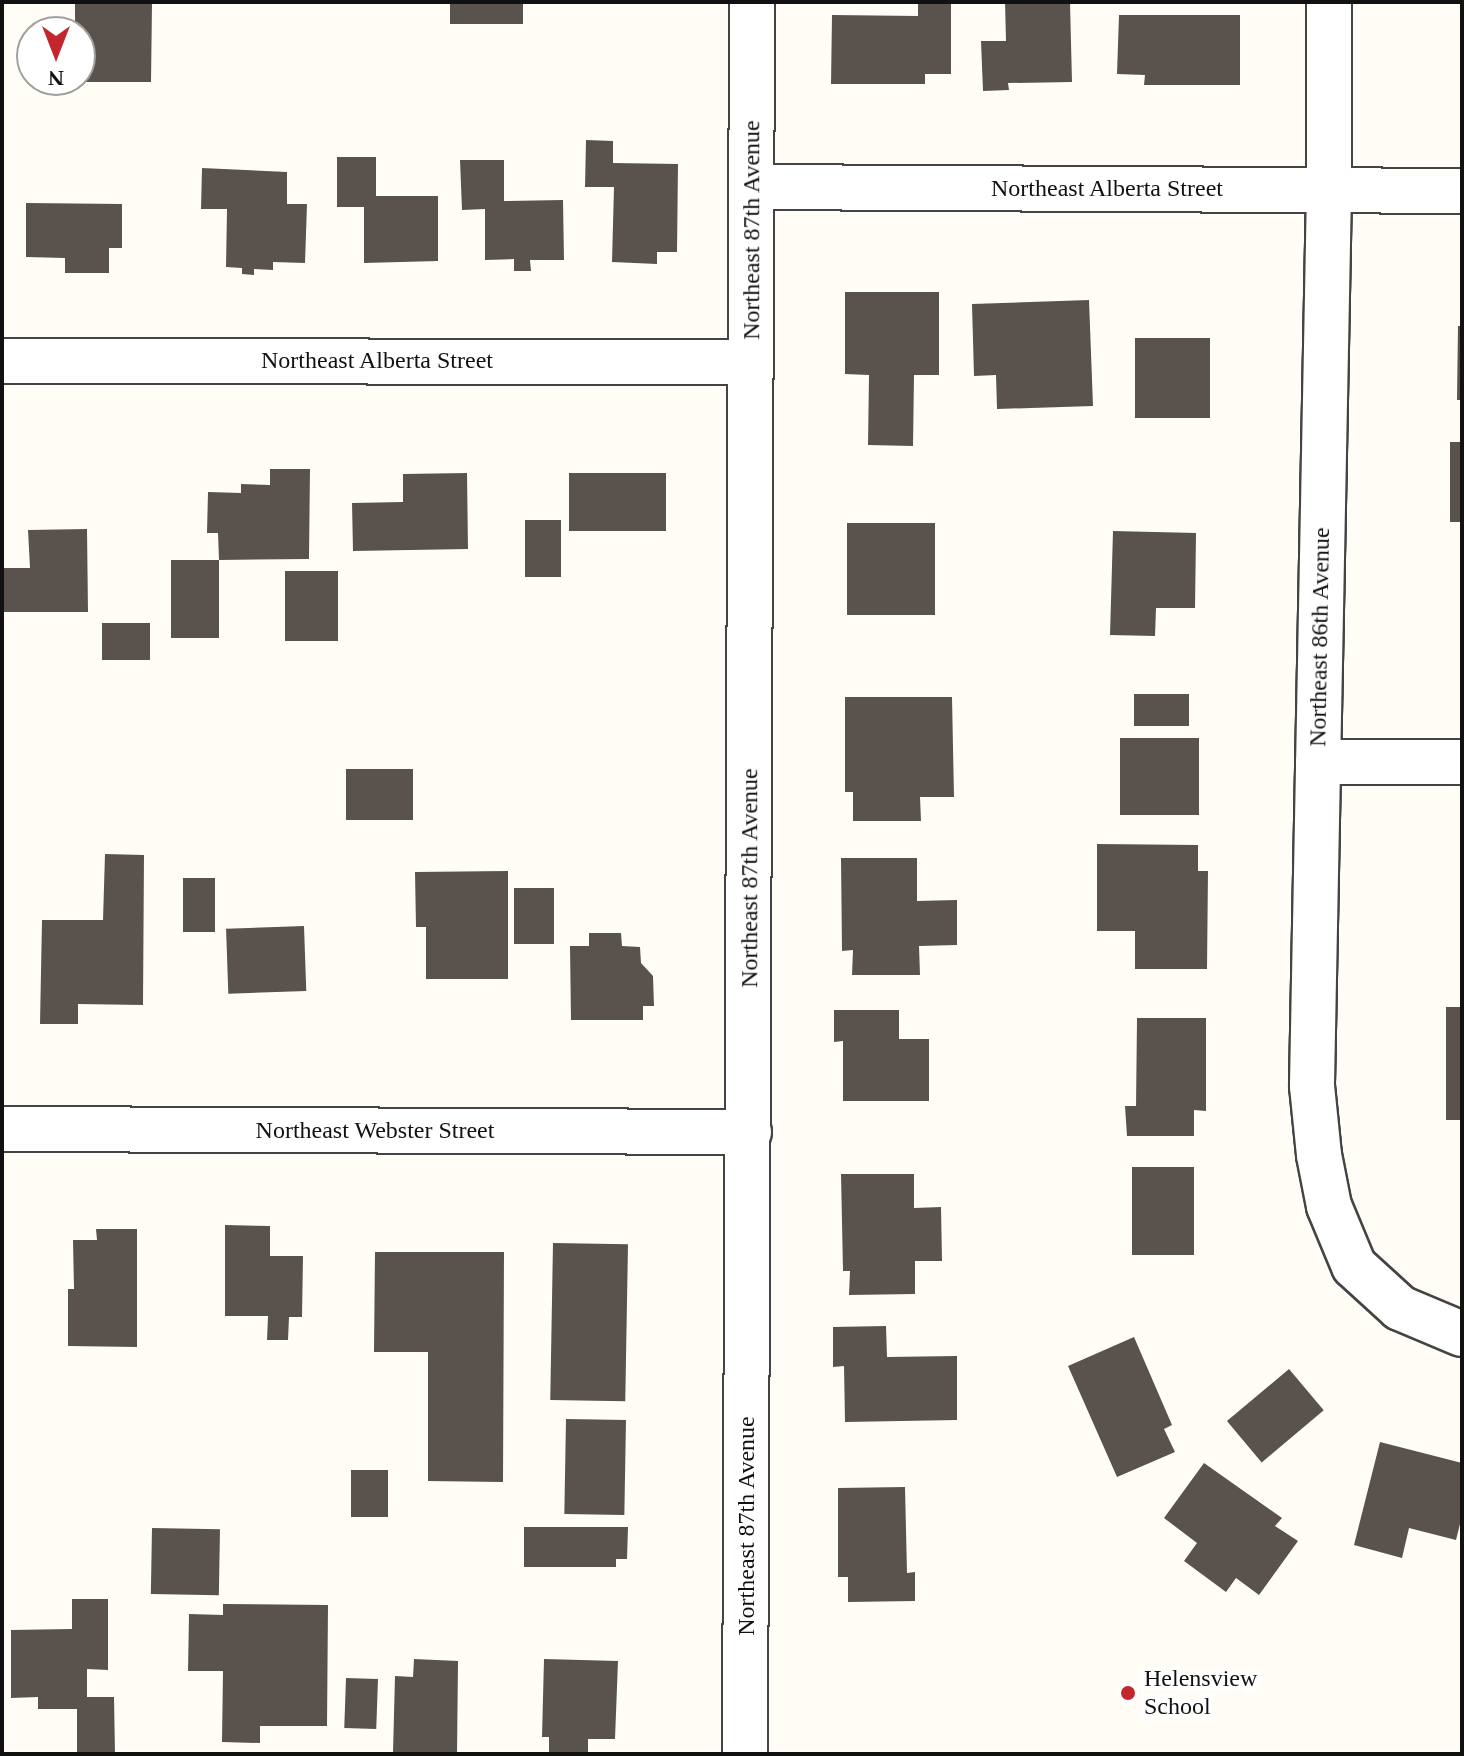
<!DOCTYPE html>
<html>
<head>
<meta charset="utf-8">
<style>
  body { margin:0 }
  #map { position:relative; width:1464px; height:1756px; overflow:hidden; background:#fffdf5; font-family:"Times New Roman",serif }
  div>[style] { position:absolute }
  .building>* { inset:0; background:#5a524d; transform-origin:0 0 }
  .roads { filter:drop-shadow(2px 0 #444) drop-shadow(-2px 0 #444) drop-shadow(0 2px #444) drop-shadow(0 -2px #444) }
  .street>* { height:44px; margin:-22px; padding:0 22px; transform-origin:22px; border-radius:22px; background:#fff }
  .dots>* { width:22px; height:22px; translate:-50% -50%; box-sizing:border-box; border:4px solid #fff; border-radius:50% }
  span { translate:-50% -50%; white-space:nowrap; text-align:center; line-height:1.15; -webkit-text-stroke:8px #fff; paint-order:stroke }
  .street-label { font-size:24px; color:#111 }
  .poi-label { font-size:24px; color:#111 }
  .left { translate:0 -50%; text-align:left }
  .frame { position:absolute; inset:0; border:4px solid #111; pointer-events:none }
  .north { position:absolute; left:16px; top:16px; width:80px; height:80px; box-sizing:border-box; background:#fff; border:2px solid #a0a0a0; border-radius:50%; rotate:180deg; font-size:22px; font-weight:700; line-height:32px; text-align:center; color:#111 }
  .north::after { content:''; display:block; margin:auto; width:28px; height:36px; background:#c4262e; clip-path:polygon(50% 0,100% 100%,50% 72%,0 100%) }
</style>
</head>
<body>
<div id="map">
  <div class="building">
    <i style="left:450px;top:2px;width:73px;height:22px"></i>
    <i style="clip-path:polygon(918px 2px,951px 2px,951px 74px,925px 74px,925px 84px,831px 84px,832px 15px,918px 16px)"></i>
    <i style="clip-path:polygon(1005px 2px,1070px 2px,1072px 82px,1008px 83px,1009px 90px,983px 91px,981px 41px,1006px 41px)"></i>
    <i style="clip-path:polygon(75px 3px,152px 4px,151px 82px,80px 82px,80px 32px,75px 32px)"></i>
    <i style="clip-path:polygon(1119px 15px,1240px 15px,1240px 85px,1144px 85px,1145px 75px,1117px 74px)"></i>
    <i style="clip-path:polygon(586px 140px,613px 141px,613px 163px,678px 164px,677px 252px,657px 252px,657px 264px,612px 262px,614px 187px,585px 187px)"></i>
    <i style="clip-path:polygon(337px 157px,376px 157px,376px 196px,438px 196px,438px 261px,364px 263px,364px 207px,337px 207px)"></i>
    <i style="clip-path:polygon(460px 160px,504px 160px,504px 201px,563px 200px,564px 260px,530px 260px,531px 271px,514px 271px,514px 259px,485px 260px,485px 209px,462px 210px)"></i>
    <i style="clip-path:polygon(202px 168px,287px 172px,287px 204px,307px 204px,305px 263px,273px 262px,273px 270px,254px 269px,254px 275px,242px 274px,242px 268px,226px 267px,227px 209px,201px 209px)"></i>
    <i style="clip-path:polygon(26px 203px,122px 204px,122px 248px,109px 248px,109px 273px,65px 273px,65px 258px,26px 257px)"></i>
    <i style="clip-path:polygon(845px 292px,939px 292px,939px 375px,914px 375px,913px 446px,868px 445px,869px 375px,845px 374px)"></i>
    <i style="clip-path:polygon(1089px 300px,1093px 406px,997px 409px,996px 375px,974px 376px,972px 304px)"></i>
    <i style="clip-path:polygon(1458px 326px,1462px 326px,1462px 400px,1457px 400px)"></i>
    <i style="left:1135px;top:338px;width:75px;height:80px"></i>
    <i style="left:1450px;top:442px;width:12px;height:80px"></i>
    <i style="clip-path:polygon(270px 469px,310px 469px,309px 559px,219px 560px,218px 533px,207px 533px,208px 492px,241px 493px,241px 484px,270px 485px)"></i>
    <i style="clip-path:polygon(467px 473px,468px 549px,353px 551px,352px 503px,403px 502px,403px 474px)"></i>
    <i style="left:569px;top:473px;width:97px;height:58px"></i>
    <i style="left:525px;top:520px;width:36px;height:57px"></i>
    <i style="left:847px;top:523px;width:88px;height:92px"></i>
    <i style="clip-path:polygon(87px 529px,88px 612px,4px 612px,4px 568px,30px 568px,28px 530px)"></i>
    <i style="clip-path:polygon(1113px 531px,1196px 533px,1195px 608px,1156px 608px,1155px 636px,1110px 635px)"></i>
    <i style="left:171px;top:560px;width:48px;height:78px"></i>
    <i style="left:285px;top:571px;width:53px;height:70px"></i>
    <i style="left:102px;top:623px;width:48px;height:37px"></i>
    <i style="left:1134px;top:694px;width:55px;height:32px"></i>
    <i style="clip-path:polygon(845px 697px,952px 697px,954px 797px,920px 797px,921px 821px,853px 821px,853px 792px,845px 792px)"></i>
    <i style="left:1120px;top:738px;width:79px;height:77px"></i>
    <i style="left:346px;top:769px;width:67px;height:51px"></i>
    <i style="clip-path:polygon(1097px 844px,1198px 845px,1198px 871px,1208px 871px,1207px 969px,1135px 969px,1135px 931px,1097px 931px)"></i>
    <i style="clip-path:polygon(105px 854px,144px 855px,143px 1005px,78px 1004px,78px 1024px,40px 1024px,42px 920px,103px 920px)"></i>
    <i style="clip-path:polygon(841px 858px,917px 858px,917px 901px,957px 900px,957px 945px,919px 946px,920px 975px,852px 975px,853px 950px,842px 951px)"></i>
    <i style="clip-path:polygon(508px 871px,508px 979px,426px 979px,426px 927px,416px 927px,415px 872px)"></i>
    <i style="left:183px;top:878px;width:32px;height:54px"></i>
    <i style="left:514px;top:888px;width:40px;height:56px"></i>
    <i style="left:304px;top:926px;width:65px;height:78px;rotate:88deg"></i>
    <i style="clip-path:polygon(589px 933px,621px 933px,622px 946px,640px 947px,641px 963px,653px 976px,654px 1006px,643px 1006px,643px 1020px,571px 1020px,570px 946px,589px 946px)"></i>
    <i style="left:1446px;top:1007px;width:16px;height:113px"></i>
    <i style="clip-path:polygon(834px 1010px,899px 1010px,899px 1039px,929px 1039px,929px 1101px,843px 1101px,843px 1041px,834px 1042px)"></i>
    <i style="clip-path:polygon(1137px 1018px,1206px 1018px,1206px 1111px,1194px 1110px,1194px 1136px,1127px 1136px,1125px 1106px,1136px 1106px)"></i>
    <i style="left:1132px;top:1167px;width:62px;height:88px"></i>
    <i style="clip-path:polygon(841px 1174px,914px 1174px,914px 1208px,941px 1207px,942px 1261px,915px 1261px,915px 1294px,849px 1295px,850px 1271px,843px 1271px)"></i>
    <i style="clip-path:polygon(225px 1225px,270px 1226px,270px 1256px,303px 1256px,302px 1317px,289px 1317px,288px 1340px,267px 1340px,268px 1316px,225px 1316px)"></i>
    <i style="clip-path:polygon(96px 1229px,137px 1229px,137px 1347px,68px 1346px,68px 1289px,74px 1289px,73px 1240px,97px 1240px)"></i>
    <i style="left:553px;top:1243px;width:75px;height:157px;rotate:1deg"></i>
    <i style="clip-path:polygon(375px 1252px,504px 1252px,503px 1482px,428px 1481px,428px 1352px,374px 1352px)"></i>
    <i style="clip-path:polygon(886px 1326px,887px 1357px,957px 1356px,957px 1420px,845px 1422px,844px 1366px,833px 1367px,833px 1327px)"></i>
    <i style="clip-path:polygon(1134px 1337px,1172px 1425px,1164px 1429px,1175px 1452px,1117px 1477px,1068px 1366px)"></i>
    <i style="left:1289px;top:1369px;width:54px;height:81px;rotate:50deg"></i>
    <i style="left:566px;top:1419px;width:60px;height:95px;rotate:1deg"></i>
    <i style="clip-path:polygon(1380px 1442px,1462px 1463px,1462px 1516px,1456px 1540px,1409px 1528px,1402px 1558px,1354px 1545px)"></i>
    <i style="clip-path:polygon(1204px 1463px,1282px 1518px,1275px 1526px,1298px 1541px,1259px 1595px,1236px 1578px,1226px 1592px,1184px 1561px,1197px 1543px,1164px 1518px)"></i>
    <i style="left:351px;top:1470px;width:37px;height:47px"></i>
    <i style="clip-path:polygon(905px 1487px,907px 1573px,915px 1572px,915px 1601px,848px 1602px,848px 1577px,838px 1577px,838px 1488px)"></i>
    <i style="clip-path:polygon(524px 1527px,628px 1527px,627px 1559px,616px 1559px,616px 1567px,524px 1567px)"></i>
    <i style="left:152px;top:1528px;width:68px;height:66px;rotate:1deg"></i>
    <i style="clip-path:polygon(72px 1599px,108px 1599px,108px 1670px,87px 1669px,87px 1697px,114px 1697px,115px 1754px,77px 1754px,77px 1709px,38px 1709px,38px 1697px,11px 1698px,11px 1630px,72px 1629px)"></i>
    <i style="clip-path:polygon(223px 1604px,328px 1605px,327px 1726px,260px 1726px,260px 1743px,222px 1742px,223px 1671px,188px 1671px,189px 1614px,223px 1615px)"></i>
    <i style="clip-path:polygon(414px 1659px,458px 1661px,457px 1754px,393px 1752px,395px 1676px,413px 1677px)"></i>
    <i style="clip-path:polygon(544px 1659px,618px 1661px,615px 1739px,588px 1739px,588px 1754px,549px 1754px,549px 1737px,542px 1737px)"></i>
    <i style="left:346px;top:1678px;width:32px;height:50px;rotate:2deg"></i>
  </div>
  <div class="roads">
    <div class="street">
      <i style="left:1329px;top:2px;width:188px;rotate:90deg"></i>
      <i style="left:1329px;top:190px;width:896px;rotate:91.09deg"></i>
      <i style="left:1312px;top:1086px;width:69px;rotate:84.2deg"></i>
      <i style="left:1319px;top:1155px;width:52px;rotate:78.9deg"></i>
      <i style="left:1329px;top:1206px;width:65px;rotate:67.4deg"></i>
      <i style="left:1354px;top:1266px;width:62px;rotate:42.4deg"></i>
      <i style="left:1400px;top:1308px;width:67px;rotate:22.8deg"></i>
      <i style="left:752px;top:187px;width:710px;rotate:0.32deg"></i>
      <i style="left:2px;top:361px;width:749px;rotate:0.08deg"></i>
      <i style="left:1318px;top:762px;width:144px"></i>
      <i style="left:2px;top:1129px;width:747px;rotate:0.23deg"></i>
      <i style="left:745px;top:1754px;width:1752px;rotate:-89.77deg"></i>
    </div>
  </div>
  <div class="dots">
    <i style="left:1128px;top:1693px;background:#c4262e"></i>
  </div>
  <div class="street-label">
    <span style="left:1107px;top:189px">Northeast Alberta Street</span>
    <span style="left:752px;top:230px;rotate:-90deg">Northeast 87th Avenue</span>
    <span style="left:377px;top:361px">Northeast Alberta Street</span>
    <span style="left:1320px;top:637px;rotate:-89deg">Northeast 86th Avenue</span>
    <span style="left:750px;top:878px;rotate:-90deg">Northeast 87th Avenue</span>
    <span style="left:375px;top:1131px">Northeast Webster Street</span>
    <span style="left:747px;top:1526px;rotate:-90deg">Northeast 87th Avenue</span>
  </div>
  <div class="poi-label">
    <span class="left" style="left:1144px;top:1693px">Helensview<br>School</span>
  </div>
  <div class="frame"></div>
  <div class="north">N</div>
</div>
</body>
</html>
